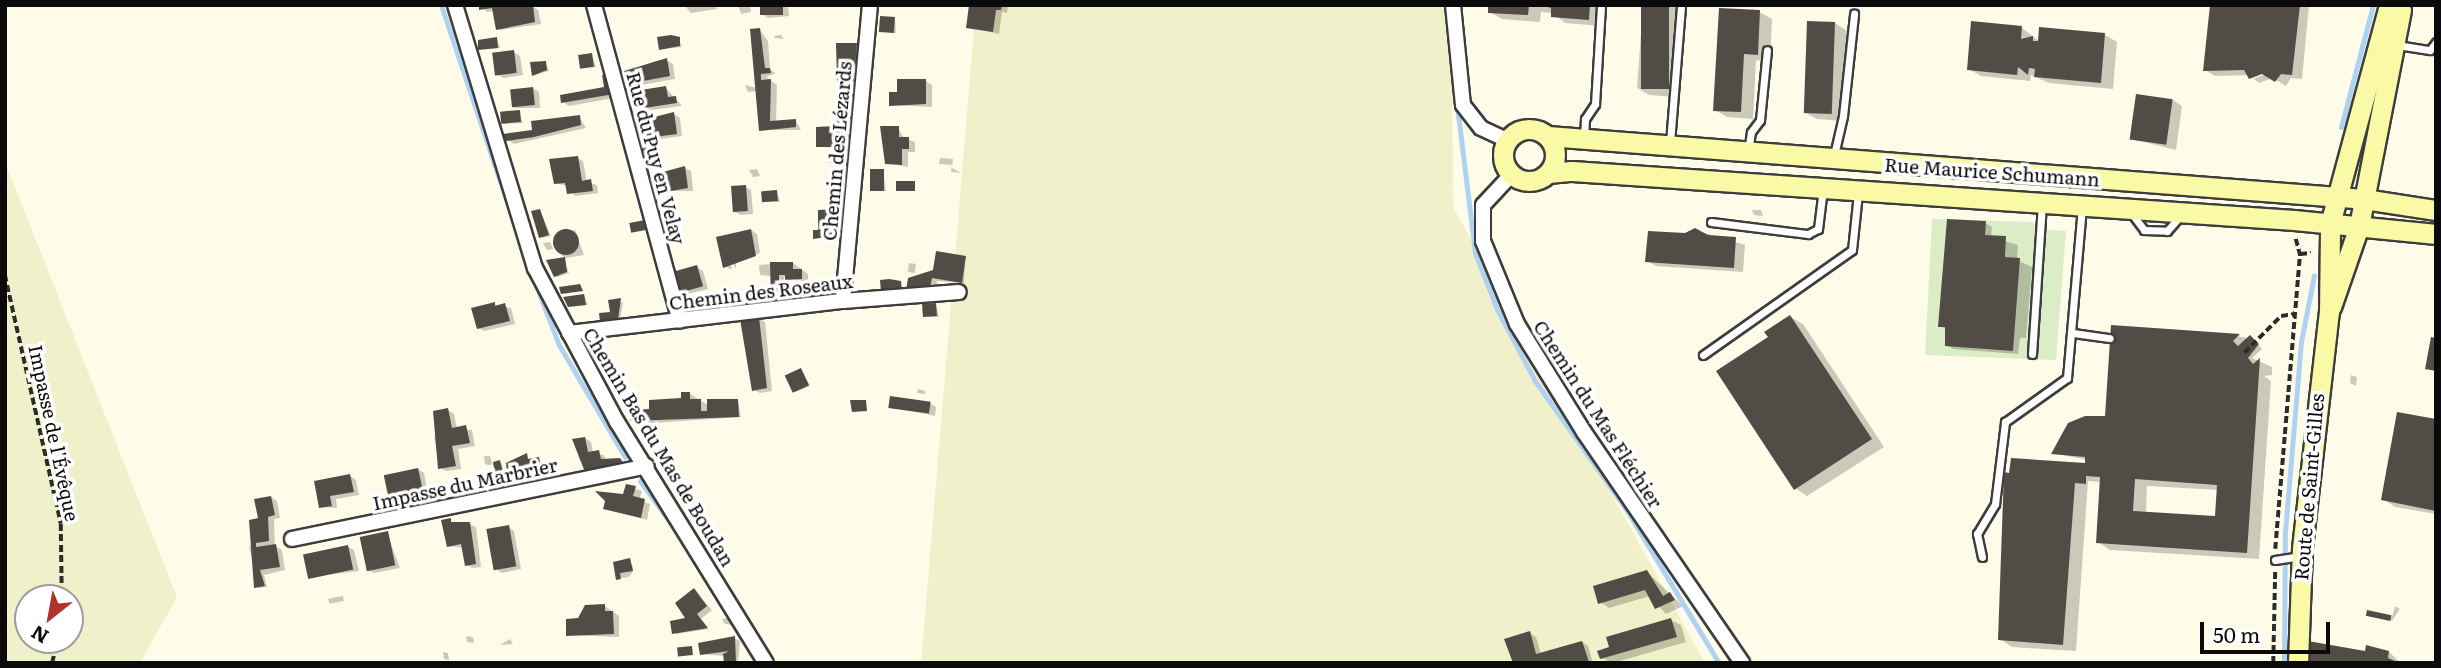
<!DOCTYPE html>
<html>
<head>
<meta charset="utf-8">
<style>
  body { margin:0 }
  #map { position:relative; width:2441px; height:668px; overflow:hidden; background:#fefce8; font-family:Literata,serif }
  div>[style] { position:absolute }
  .farmland>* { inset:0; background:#f0f1ca }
  .pitch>* { inset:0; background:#dbedc6 }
  .shadow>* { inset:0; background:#0003; transform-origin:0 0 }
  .round { border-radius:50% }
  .stream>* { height:5px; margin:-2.5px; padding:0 2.5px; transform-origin:2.5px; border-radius:2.5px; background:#b0d2f2 }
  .building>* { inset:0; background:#524c47; transform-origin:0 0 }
  .path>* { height:3.5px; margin-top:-1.75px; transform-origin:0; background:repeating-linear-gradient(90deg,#2c2c2c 0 7px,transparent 0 10.5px) }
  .roads { filter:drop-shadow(2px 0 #3d3d3d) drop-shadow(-2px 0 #3d3d3d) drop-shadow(0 2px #3d3d3d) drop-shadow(0 -2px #3d3d3d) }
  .service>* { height:7px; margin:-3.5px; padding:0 3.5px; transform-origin:3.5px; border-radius:3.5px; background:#fff }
  .minor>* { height:14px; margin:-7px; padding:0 7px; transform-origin:7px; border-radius:7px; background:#fff }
  .secondary>* { height:19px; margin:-9.5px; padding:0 9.5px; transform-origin:9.5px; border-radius:9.5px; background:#fafaa6 }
  .secondary>.ring { margin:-9.5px; padding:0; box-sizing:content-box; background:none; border:19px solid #fafaa6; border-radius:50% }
  span { translate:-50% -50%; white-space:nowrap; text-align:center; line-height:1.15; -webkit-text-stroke:7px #fff; paint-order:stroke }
  .street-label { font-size:19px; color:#0a0a0a }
  .frame { position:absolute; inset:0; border:7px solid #0a0a0a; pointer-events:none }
  .north { position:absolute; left:14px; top:584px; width:70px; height:70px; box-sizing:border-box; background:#fff; border:2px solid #9d9d9d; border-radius:50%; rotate:211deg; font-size:19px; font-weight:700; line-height:28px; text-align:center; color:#0a0a0a }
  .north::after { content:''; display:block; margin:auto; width:24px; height:32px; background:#b0332b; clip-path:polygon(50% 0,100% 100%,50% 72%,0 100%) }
  .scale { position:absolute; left:2200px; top:622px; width:130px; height:32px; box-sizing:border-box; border:4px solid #0a0a0a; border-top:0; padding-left:9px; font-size:21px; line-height:24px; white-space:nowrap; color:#0a0a0a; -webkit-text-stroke:5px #fff; paint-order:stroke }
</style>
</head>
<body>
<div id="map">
  <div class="farmland">
    <i style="clip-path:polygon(976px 5px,1452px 5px,1453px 207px,1705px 663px,921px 663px)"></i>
    <i style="clip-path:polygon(evenodd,5px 162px,177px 597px,140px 663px,5px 663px,5px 162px,28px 598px,70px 598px,70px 640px,28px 640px,28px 598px)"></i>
  </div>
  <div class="pitch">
    <i style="clip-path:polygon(1932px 219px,2033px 222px,2035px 229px,2066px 231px,2056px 360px,1925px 355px)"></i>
  </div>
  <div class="shadow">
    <i style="clip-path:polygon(480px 5px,532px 6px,538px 10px,541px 24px,500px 30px,495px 11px,487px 12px)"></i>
    <i style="clip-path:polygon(684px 5px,716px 5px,717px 9px,691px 13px)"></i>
    <i style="clip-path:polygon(738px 5px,750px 5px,751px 12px,741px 14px)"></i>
    <i style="clip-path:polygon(761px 5px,788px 5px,789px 16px,768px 18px,762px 14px)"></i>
    <i style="clip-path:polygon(987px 5px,1008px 7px,1007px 13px,1002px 12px,999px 34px,968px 27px)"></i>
    <i style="clip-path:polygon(1490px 5px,1603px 5px,1602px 26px,1565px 23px,1553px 13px,1541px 12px,1540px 22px,1502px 19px,1490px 12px)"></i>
    <i style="clip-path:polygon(1643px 5px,1681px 5px,1675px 97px,1649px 95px,1637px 88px)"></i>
    <i style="clip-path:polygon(evenodd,2212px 5px,2309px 5px,2302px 79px,2291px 78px,2286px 86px,2273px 78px,2259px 83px,2249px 75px,2215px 76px,2205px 70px,2212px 5px,2271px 72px,2253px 79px,2253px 75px,2271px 72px)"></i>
    <i style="clip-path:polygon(1759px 12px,1772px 19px,1770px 62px,1756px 60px,1753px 119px,1727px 117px,1715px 110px)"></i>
    <i style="clip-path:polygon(895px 19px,896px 33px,881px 31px)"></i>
    <i style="clip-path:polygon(1835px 23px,1847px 31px,1842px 121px,1817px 119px,1804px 112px)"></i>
    <i style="clip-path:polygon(2021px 27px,2040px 42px,2105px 35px,2117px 42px,2113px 89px,2049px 83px,2031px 75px,2030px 81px,1981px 76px,1969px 69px)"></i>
    <i style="clip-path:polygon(760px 30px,768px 41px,770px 70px,776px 73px,766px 77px,777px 85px,776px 122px,796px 121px,801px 130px,761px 130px,757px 91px,748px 92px,745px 85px,757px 88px)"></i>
    <i style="clip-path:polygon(781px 35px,784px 39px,775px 38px,774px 36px)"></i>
    <i style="clip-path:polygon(497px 39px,500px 48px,480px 49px)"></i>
    <i style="clip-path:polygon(679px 39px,682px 47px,661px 49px)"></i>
    <i style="clip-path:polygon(856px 44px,862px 48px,856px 83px,841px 84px)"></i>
    <i style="clip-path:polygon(514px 52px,520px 56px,523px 75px,504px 78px,498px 75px)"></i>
    <i style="clip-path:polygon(592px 55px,596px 67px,581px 68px)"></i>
    <i style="clip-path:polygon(666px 60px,673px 64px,675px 79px,635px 86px,629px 82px,652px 68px,651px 62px)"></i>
    <i style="clip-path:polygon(545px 62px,549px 71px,534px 75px)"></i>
    <i style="clip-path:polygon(926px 81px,932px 85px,932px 107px,891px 105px,899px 93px)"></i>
    <i style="clip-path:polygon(533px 88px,539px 92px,540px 108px,514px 108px)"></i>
    <i style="clip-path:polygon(606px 88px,619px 97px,569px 106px,563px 102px)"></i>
    <i style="clip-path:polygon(666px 88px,682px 106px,651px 110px,645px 107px)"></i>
    <i style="clip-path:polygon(2173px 100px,2182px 106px,2176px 150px,2132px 139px)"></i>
    <i style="clip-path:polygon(519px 112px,523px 123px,503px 124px)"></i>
    <i style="clip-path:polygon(674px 114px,680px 118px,682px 136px,646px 141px,640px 137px)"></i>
    <i style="clip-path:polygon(579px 117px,586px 128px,514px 144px,508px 140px)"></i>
    <i style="clip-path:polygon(851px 117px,853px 125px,843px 126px,853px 131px,852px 150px,817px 146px,844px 128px,838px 125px)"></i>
    <i style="clip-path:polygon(898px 128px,904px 138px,915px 142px,915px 152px,908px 152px,908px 167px,887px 163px)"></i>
    <i style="clip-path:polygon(845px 155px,847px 163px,832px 162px)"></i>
    <i style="clip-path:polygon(577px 158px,583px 161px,587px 182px,597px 185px,598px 193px,575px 196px,568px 186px,555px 183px)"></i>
    <i style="clip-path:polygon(940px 158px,953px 159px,952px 168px,961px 173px,951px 172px,952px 165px,939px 164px)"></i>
    <i style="clip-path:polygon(685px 168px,691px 171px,693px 191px,666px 191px)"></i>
    <i style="clip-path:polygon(749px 170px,757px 169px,760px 176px,753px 177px)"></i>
    <i style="clip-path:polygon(883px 170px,886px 191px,875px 191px,872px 190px)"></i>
    <i style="clip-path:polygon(745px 187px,751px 190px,753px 214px,741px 215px,735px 212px)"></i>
    <i style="clip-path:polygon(777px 192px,780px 202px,764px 202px)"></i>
    <i style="clip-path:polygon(1752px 210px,1761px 210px,1763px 216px,1754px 215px)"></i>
    <i style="clip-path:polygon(540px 211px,551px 236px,543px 238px,541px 237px)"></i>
    <i style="clip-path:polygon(839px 211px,845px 215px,845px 238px,815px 238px)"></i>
    <i style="clip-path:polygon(1985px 223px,1992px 227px,1991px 237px,2018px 245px,2017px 260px,2032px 267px,2026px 338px,2020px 338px,2018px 354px,1953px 349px,1947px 345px,1947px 330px,1940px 326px)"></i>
    <i style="clip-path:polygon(575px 230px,584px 255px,566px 258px,560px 254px,557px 233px)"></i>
    <i style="clip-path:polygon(751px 230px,757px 234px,760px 253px,737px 261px,735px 269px,728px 248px,732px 270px,725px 266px,718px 238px)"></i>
    <i style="clip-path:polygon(1695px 230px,1745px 245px,1743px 272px,1656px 266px,1647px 261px)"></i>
    <i style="clip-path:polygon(543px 243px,550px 242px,553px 249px,547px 250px)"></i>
    <i style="clip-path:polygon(965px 258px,964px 283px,937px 281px,936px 290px,909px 280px)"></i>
    <i style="clip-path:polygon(564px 259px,569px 273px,558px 277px,555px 276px)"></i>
    <i style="clip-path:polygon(793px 263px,808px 274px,808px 282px,784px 277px,785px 306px,779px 306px,772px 276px,760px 275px,759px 265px)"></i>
    <i style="left:909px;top:263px;width:7px;height:9px;rotate:8deg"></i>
    <i style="clip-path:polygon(697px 267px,703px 271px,708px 289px,688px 294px,682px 291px)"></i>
    <i style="clip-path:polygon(584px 295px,588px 305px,569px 306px)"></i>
    <i style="clip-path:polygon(757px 296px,765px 295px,767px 301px,760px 302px)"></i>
    <i style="clip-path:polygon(610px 302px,623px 302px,620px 321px,604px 323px,612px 313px)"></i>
    <i style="clip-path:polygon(494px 304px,511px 308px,515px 324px,484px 331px,478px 328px)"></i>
    <i style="clip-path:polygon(936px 304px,939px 317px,925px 317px)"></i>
    <i style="clip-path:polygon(1790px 317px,1803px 324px,1884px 447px,1807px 496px,1795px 488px,1771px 337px)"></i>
    <i style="clip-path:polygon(759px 319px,765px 322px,772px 391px,760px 393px,754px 390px)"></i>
    <i style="clip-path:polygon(evenodd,2231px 335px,2253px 339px,2262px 349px,2252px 358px,2272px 367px,2272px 375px,2264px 376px,2271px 381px,2259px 559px,2110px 550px,2098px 542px,2102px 482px,2088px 481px,2076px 651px,2012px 647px,2000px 639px,2006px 474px,2086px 465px,2087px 460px,2053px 453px,2069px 425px,2104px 418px,2231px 335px,2147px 486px,2218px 490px,2216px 518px,2146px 513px,2147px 486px)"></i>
    <i style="clip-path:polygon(801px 370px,810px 386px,796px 392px,794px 390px)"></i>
    <i style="clip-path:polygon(2351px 375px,2357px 377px,2356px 386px,2350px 383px)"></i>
    <i style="clip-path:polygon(918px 389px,925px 391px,925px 394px,917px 393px)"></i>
    <i style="clip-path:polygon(690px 394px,708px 405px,738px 401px,741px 417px,638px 424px,632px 420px)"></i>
    <i style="clip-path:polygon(930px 403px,936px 407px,935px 416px,890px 407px)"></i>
    <i style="clip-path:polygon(448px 410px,454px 414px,457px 429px,472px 430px,475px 446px,458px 449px,461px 469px,446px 471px,440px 468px,434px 437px,440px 436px)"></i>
    <i style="clip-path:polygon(2436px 421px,2436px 514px,2395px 507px,2383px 499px)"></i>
    <i style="clip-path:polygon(585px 438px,591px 442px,593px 453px,604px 455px,606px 461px,620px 460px,629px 468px,580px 461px,574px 440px)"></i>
    <i style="clip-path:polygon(484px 456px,490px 456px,492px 464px,500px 462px,502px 464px,506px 484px,499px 484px,495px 464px,488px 465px,485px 464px)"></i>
    <i style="clip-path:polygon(516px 458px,544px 462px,548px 480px,515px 486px,509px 482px)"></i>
    <i style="clip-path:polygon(418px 469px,424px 473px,428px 494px,396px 500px,390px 497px)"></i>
    <i style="clip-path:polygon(350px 476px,356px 480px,359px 495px,336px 499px,337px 508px,320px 507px,316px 482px)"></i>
    <i style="clip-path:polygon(627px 486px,642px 491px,639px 500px,650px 504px,647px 520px,605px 508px,625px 495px)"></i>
    <i style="clip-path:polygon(271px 497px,277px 501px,280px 518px,274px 519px,275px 546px,282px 550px,285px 570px,264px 575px,267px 587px,258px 588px,249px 546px,255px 545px,260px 520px)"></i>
    <i style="clip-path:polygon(469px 524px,476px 527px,481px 567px,473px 568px,467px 565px,464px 548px,448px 546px)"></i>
    <i style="clip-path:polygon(508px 527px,514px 531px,521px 569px,502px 573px,496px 569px)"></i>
    <i style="clip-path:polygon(387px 533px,400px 568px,374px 573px,368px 570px)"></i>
    <i style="clip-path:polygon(348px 547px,354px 550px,359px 571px,310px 577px)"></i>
    <i class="round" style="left:615px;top:560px;width:18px;height:18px"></i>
    <i style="clip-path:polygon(1647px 572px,1683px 606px,1666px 614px,1650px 596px,1609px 608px,1600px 602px)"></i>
    <i style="clip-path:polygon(694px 590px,712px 610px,701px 619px,708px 629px,676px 634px,687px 619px)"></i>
    <i style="left:343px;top:596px;width:5px;height:15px;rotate:79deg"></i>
    <i style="clip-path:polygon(605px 606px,619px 616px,619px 637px,568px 635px,579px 620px)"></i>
    <i style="clip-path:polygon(2395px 606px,2400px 609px,2392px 621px,2368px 612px,2392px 617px)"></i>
    <i style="clip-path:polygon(727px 618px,730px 619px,733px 625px,725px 624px,722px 619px)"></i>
    <i style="clip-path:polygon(1671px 620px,1681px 625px,1686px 642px,1613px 663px,1601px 658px)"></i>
    <i style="clip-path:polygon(1529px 633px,1536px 637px,1541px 654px,1582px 642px,1588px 646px,1593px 663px,1515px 663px)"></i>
    <i style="clip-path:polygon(466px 636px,473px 637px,474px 643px,467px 642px)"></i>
    <i style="clip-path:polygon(734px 638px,740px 641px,738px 663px,726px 663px,725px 656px,701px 654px)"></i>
    <i style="clip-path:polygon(510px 639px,513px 644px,500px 645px)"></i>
    <i style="clip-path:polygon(443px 652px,448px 653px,449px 660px,444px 659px)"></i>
    <i style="clip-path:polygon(2389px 652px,2401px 663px,2310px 663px,2366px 653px)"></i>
  </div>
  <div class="stream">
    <i style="left:441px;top:5px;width:249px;rotate:71.5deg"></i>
    <i style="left:1457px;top:106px;width:148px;rotate:83deg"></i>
    <i style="left:1475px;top:253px;width:60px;rotate:68.6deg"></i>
    <i style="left:1497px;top:309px;width:81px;rotate:62.2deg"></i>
    <i style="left:1535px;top:381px;width:157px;rotate:54.6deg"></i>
    <i style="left:1626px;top:509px;width:180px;rotate:58.9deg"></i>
    <i style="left:2341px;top:127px;width:126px;rotate:-75.3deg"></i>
    <i style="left:534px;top:280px;width:70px;rotate:69deg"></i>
    <i style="left:559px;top:345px;width:130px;rotate:59.5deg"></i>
    <i style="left:640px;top:481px;width:61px;rotate:53.7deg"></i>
    <i style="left:2284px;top:663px;width:131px;rotate:-89.6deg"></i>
    <i style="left:2285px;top:532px;width:191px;rotate:-85.2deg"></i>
    <i style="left:2301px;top:342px;width:68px;rotate:-79deg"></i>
  </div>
  <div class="building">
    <i style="clip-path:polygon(479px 5px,533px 5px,535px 22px,496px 30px,492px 8px,479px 10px)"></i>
    <i style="left:760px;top:5px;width:23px;height:10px"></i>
    <i style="clip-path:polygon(969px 5px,1002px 5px,1001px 10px,996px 10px,993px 32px,966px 28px)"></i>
    <i style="clip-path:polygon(1488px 5px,1529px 5px,1528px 15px,1488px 13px)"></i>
    <i style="clip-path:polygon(1541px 5px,1590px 5px,1589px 20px,1551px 17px,1551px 8px)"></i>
    <i style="left:1641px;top:5px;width:28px;height:84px"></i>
    <i style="clip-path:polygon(2210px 5px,2300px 5px,2292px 75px,2281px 74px,2275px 82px,2262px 74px,2249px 79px,2244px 70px,2203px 71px)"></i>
    <i style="clip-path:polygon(1719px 8px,1760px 10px,1758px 55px,1744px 54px,1741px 112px,1713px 111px)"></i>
    <i style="left:880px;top:16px;width:15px;height:16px;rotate:4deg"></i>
    <i style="left:1807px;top:21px;width:28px;height:92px;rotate:2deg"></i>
    <i style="clip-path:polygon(1971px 21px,2022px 26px,2021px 39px,2033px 36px,2033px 41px,2038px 41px,2039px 27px,2105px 33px,2101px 83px,2034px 77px,2035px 69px,2029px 68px,2028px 75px,2018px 67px,2017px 75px,1967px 70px)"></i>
    <i style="clip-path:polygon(760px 28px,765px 68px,770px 68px,771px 73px,761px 74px,761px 80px,771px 79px,770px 121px,796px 119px,796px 127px,759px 131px,750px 29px)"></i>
    <i style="clip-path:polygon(671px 35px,680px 37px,680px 46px,659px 50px,657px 37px)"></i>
    <i style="clip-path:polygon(497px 37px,498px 48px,478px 50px,478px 40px)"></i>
    <i style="clip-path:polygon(836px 43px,857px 43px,854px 83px,837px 83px)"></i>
    <i style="left:514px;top:50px;width:23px;height:22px;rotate:83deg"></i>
    <i style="left:592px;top:53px;width:14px;height:14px;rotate:82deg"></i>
    <i style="clip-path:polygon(667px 58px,670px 76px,627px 84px,624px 71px)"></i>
    <i style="clip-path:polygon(546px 61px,547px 70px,532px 76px,530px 62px)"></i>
    <i style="clip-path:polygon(608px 74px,614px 94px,561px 103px,560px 95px,604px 87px,602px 75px)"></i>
    <i style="clip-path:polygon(897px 79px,926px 79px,926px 104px,889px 106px,889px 92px,897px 92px)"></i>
    <i style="clip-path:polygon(666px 86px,668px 97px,676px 96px,677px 103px,644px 108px,641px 90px)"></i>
    <i style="left:533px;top:87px;width:18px;height:23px;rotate:84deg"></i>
    <i style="left:2136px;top:94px;width:37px;height:46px;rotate:8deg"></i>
    <i style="left:520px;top:110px;width:12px;height:20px;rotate:85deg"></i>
    <i style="clip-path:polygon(674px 112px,677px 134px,639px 139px,634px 122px)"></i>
    <i style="clip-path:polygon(580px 115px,581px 125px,534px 137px,506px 141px,503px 134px,532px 130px,531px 121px)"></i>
    <i style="clip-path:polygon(837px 116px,851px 116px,850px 124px,836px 126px,847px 126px,846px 147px,816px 147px,816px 127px,836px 126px)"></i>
    <i style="clip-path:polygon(880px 126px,899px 126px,899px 137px,909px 137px,909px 149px,902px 149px,902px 165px,885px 164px)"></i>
    <i style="left:651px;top:144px;width:16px;height:9px;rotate:76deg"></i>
    <i style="clip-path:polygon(846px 153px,845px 162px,830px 163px,831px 154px)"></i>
    <i style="clip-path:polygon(578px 156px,582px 181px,591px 179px,593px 191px,567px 194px,565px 183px,554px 184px,549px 159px)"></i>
    <i style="clip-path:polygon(685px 166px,688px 188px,665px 192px,663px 172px)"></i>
    <i style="left:870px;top:169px;width:14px;height:22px"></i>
    <i style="left:896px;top:181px;width:19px;height:10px"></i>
    <i style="left:746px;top:185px;width:26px;height:15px;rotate:86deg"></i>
    <i style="left:777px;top:190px;width:11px;height:16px;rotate:85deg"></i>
    <i style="clip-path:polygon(540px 209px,549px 235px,539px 238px,531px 211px)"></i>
    <i style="clip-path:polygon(839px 209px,840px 235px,813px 239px,813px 230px,818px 230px,818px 210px)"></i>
    <i style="clip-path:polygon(1947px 219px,1986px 221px,1985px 235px,2006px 236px,2005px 257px,2020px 258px,2013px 351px,1945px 346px,1945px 327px,1938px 327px)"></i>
    <i style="left:645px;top:220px;width:10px;height:16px;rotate:79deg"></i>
    <i style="clip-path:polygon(1695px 228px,1708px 235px,1736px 237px,1734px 268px,1645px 262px,1648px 231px,1685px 233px)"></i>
    <i style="clip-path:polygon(751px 229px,756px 256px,723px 268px,716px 237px)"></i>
    <i class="round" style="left:553px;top:229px;width:26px;height:26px"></i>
    <i style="clip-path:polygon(936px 251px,966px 256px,962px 283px,932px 278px,930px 288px,906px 290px,908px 278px,933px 270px)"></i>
    <i style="clip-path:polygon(565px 257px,567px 272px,554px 277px,546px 260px)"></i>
    <i style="clip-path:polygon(770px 262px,793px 262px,793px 269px,802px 269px,802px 279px,785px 280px,785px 275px,779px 275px,779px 303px,771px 304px)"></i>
    <i style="left:697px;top:265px;width:22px;height:23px;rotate:74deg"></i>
    <i style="clip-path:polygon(889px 279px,901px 281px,902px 291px,881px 292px,880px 280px)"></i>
    <i style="clip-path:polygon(580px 284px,583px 291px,561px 294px,559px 287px)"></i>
    <i style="clip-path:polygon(584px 294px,586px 305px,568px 307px,563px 297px)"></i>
    <i style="clip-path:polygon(621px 298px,618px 320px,600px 322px,599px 313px,610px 312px,608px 300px)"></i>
    <i style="clip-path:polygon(495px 302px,495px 306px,505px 303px,510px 321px,477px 329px,471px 308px)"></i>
    <i style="left:936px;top:303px;width:13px;height:14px;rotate:86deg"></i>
    <i style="clip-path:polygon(1790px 315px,1872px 439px,1794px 490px,1716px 371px,1768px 337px,1764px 332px)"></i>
    <i style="clip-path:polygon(759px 317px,767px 388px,752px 391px,740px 319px)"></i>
    <i style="clip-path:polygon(evenodd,2111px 325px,2240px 334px,2233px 341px,2238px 346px,2250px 335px,2259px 344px,2248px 358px,2253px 364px,2260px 358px,2247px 553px,2096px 543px,2100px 477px,2086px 476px,2086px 484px,2075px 483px,2063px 645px,1998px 640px,2004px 472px,2009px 473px,2011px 458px,2085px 463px,2085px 457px,2051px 454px,2068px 423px,2085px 416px,2105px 416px,2111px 325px,2135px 479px,2217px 485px,2215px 516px,2133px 511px,2135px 479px)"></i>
    <i style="clip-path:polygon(2431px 337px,2436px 338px,2436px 371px,2425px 369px)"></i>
    <i style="left:801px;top:368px;width:19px;height:18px;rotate:65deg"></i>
    <i style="clip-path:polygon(681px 392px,690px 392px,690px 399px,701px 399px,701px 411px,707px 411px,707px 399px,738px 399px,739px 417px,630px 421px,630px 410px,649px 409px,649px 400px,681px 398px)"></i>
    <i style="left:890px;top:396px;width:41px;height:12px;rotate:8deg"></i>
    <i style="clip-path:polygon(850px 400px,866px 400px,867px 411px,852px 412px)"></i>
    <i style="clip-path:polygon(448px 408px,452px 428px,466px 425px,470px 443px,452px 446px,456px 466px,438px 469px,433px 411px)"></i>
    <i style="clip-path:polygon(2397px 412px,2436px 419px,2436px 511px,2381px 500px)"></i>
    <i style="clip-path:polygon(585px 437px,588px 452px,599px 450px,601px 459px,620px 458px,625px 465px,585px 472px,572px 439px)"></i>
    <i style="clip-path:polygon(527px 453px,528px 459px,539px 457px,543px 477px,508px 483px,506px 463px)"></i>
    <i style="clip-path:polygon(500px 460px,505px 483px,497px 485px,493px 462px)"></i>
    <i style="left:418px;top:468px;width:24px;height:35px;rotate:78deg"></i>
    <i style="clip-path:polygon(350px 474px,354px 492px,330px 496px,332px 506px,319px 508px,314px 481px)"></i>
    <i style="clip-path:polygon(626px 484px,636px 486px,633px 496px,645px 499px,641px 518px,603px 509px,605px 501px,595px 491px,623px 494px)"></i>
    <i style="clip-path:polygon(271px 496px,275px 515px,268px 517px,269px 541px,256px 543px,256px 547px,276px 544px,280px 567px,260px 570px,265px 586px,254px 588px,249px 520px,258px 518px,254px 499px)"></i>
    <i style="clip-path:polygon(451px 518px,451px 522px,470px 522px,476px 564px,465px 566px,461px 544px,447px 547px,441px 520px)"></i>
    <i style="left:509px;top:525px;width:42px;height:23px;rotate:80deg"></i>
    <i style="left:388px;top:531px;width:35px;height:29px;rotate:78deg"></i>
    <i style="left:348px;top:545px;width:25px;height:46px;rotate:78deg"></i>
    <i style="clip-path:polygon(630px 558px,633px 571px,620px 573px,621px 579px,616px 580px,613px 562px)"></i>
    <i style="clip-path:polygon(1647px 570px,1663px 596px,1670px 592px,1675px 600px,1655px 609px,1645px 590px,1598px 604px,1593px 586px)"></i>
    <i style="clip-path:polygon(694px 588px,707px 606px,697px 614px,708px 628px,672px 634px,670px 621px,685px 618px,675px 603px)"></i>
    <i style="clip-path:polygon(605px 604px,605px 611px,613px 611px,614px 634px,566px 636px,566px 619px,578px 618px,585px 605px)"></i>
    <i style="left:2367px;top:610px;width:25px;height:6px;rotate:12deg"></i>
    <i style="clip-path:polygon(1671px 618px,1677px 637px,1600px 659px,1597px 651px,1609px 647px,1606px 637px)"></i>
    <i style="clip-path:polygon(1530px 631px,1536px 654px,1582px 641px,1589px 662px,1513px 663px,1504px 639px)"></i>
    <i style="clip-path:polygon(735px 636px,736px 663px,724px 663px,723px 654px,729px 651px,700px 655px,698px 643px)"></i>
    <i style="clip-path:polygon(2308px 641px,2365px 651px,2366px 645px,2389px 651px,2388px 658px,2400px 663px,2309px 663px)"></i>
    <i style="left:692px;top:646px;width:9px;height:15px;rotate:84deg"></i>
  </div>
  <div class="path">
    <i style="left:2296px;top:239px;width:16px;rotate:75deg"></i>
    <i style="left:5px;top:275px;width:255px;rotate:77.3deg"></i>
    <i style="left:61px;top:524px;width:74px;rotate:89.2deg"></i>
    <i style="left:2244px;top:353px;width:52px;rotate:-45deg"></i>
    <i style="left:2281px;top:316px;width:14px;rotate:-8deg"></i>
    <i style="left:2275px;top:549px;width:296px;rotate:-85.2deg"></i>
    <i style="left:2300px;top:254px;width:11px;rotate:-5deg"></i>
    <i style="left:52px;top:663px;width:24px;rotate:-78deg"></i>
    <i style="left:2273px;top:663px;width:93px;rotate:-88.8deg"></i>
  </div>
  <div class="roads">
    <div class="service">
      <i style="left:2397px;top:45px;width:33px;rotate:9deg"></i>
      <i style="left:2430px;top:50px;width:10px;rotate:-53deg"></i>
      <i style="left:1584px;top:138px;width:19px;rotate:-87deg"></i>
      <i style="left:1585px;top:119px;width:18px;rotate:-56deg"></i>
      <i style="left:1595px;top:104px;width:99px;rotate:-86.5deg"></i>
      <i style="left:1670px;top:143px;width:138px;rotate:-85.4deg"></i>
      <i style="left:1748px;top:151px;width:19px;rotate:-81deg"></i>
      <i style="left:1751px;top:132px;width:15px;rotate:-53deg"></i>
      <i style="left:1760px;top:120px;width:70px;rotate:-84.3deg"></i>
      <i style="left:1834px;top:155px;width:40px;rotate:-77deg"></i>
      <i style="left:1843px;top:116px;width:103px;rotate:-83.8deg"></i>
      <i style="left:2132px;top:214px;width:20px;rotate:53deg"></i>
      <i style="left:2144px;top:230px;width:23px;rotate:2deg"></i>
      <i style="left:2167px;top:231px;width:21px;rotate:-49deg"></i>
      <i style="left:1711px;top:222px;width:98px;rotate:7.1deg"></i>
      <i style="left:1808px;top:234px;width:11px;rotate:-27deg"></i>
      <i style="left:1818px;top:229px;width:39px;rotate:-83deg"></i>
      <i style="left:2073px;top:333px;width:37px;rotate:8deg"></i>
      <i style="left:2032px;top:354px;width:149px;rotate:-86.2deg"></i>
      <i style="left:1703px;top:355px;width:182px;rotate:-35.2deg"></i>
      <i style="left:1852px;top:250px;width:57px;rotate:-84deg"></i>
      <i style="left:1982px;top:557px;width:24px;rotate:-102deg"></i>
      <i style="left:1977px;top:534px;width:35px;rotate:-59deg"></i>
      <i style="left:1995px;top:504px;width:83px;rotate:-83deg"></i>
      <i style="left:2005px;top:422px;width:76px;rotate:-35.4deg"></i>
      <i style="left:2067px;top:378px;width:171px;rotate:-85deg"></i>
      <i style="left:2275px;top:560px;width:26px;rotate:-9deg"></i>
    </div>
    <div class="minor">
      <i style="left:455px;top:5px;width:275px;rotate:73.1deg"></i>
      <i style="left:535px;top:268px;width:174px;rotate:62deg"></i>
      <i style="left:617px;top:422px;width:283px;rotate:58.3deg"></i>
      <i style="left:594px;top:5px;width:327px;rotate:74.8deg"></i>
      <i style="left:1453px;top:5px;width:100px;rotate:84.3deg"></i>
      <i style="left:1463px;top:105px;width:29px;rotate:52deg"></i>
      <i style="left:1481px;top:128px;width:29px;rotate:25deg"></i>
      <i style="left:1512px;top:174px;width:42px;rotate:133.1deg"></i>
      <i style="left:1483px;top:205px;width:36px;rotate:90deg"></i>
      <i style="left:1483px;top:241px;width:90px;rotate:67.7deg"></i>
      <i style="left:1517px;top:324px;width:127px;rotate:58.2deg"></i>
      <i style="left:1584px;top:432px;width:280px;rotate:55.6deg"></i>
      <i style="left:843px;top:301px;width:297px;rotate:-84.8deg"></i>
      <i style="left:569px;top:333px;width:276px;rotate:-6.7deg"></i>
      <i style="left:843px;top:301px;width:116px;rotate:-4.4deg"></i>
      <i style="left:292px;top:539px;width:362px;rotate:-11.6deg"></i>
    </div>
    <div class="secondary">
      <i class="ring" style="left:1503px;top:129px;width:33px;height:33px"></i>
      <i style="left:1548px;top:136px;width:818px;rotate:4.41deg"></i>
      <i style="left:2364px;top:199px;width:73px;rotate:8.7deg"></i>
      <i style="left:1548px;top:173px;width:24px;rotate:-5deg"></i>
      <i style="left:1572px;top:171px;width:724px;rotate:3.88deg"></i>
      <i style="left:2294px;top:220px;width:143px;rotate:5.6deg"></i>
      <i style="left:2331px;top:307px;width:86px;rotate:-70.9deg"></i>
      <i style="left:2359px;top:226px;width:220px;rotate:-79deg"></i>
      <i style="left:2298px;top:663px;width:115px;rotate:-88deg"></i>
      <i style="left:2302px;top:548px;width:238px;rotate:-83.5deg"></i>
      <i style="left:2329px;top:312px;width:88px;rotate:-89.3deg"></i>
      <i style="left:2330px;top:224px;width:227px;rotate:-74.9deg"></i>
    </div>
  </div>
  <div class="street-label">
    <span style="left:837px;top:151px;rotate:-85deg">Chemin des Lézards</span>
    <span style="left:656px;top:158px;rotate:75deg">Rue du Puy en Velay</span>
    <span style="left:1992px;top:172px;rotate:4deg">Rue Maurice Schumann</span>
    <span style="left:761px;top:292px;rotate:-7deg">Chemin des Roseaux</span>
    <span style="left:1598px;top:414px;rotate:57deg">Chemin du Mas Fléchier</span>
    <span style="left:54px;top:433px;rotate:78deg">Impasse de l'Évêque</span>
    <span style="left:659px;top:447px;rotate:59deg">Chemin Bas du Mas de Boudan</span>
    <span style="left:465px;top:484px;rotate:-12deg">Impasse du Marbrier</span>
    <span style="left:2309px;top:487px;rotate:-85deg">Route de Saint-Gilles</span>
  </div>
  <div class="frame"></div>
  <div class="north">N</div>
  <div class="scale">50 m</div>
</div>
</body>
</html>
